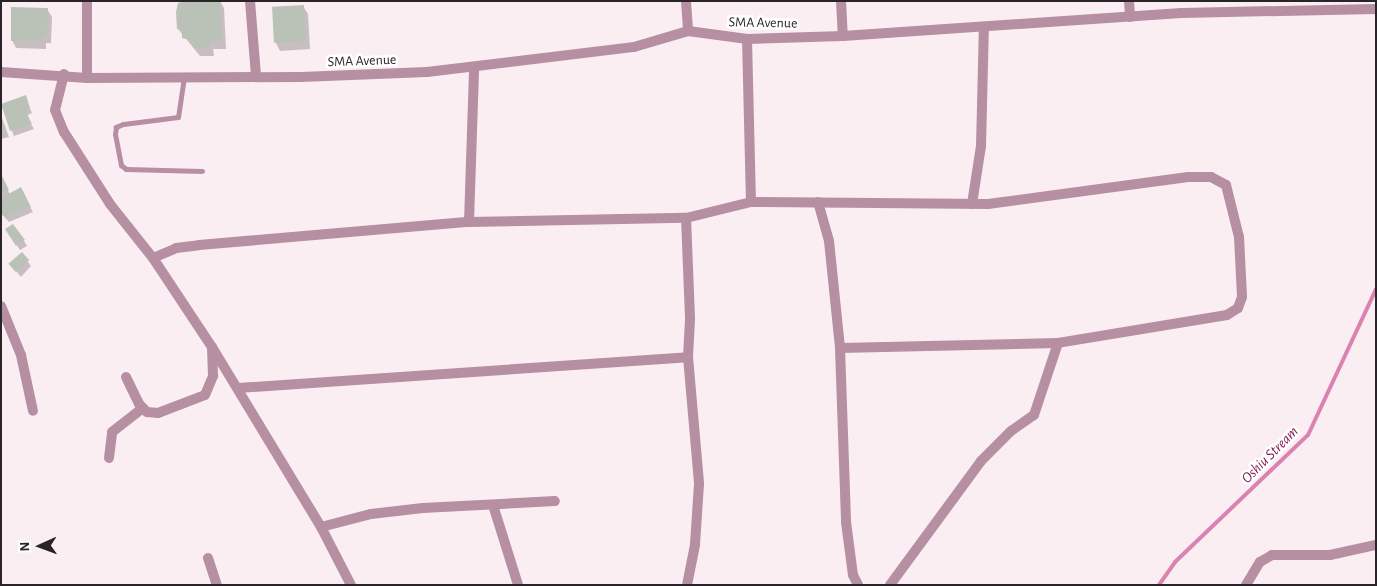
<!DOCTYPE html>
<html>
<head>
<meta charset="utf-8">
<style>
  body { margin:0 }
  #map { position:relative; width:1377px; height:586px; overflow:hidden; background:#fbeef3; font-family:"Alegreya Sans",sans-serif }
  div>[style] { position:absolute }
  .shadow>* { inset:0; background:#0003 }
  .stream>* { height:4px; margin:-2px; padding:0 2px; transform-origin:2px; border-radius:2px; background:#db83b0 }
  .building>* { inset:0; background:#bac2b8; transform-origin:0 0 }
  .lane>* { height:5px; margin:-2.5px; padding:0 2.5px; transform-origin:2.5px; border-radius:2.5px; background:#b78fa2 }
  .street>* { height:10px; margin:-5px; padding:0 5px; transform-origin:5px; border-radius:5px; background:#b78fa2 }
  span { translate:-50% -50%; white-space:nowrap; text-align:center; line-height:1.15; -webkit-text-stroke:5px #fff; paint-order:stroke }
  .street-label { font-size:14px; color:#292427 }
  .water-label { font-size:15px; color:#7e1655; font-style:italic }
  .frame { position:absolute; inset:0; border:2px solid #292427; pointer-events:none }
  .north { position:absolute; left:15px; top:521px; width:50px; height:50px; -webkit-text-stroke:4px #fff; paint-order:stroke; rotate:268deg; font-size:14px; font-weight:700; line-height:20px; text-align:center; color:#292427 }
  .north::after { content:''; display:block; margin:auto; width:18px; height:22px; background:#292427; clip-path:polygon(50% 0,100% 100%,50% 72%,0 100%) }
</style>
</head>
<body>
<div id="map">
  <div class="shadow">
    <i style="clip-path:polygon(220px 1px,224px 8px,226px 49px,213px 49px,214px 56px,200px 56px,178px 29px,179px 4px)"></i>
    <i style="clip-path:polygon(303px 6px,308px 14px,310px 49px,280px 51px,276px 43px,273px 8px)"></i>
    <i style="clip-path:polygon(47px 9px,52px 17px,51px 43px,46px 43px,46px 49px,16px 48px,12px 40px)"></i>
    <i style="clip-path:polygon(25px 97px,32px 113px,26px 116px,34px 129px,14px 136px,2px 106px)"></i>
    <i style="clip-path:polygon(1px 115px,9px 137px,1px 139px)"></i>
    <i style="clip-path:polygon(1px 175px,10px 195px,20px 189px,33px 212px,9px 222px,1px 213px)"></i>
    <i style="clip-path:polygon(10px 235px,24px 241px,27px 246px,20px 250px)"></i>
    <i style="clip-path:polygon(22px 254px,31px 266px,21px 277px,11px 265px)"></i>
  </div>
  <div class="stream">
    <i style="left:1159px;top:585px;width:28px;rotate:-55deg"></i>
    <i style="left:1175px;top:562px;width:184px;rotate:-43.7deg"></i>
    <i style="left:1308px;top:435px;width:161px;rotate:-65deg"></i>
  </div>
  <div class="building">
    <i style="clip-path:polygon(187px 1px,220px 1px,222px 41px,209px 42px,210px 48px,194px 49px,194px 41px,182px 38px,182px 29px,177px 29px,176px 12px,178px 3px)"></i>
    <i style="left:304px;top:5px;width:36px;height:32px;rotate:87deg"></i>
    <i style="clip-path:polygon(11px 7px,48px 8px,47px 35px,42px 35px,42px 41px,11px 41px)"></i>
    <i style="clip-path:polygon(26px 95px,30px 108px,25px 110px,32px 124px,10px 131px,1px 104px)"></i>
    <i style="clip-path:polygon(1px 174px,9px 190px,1px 194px)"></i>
    <i style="clip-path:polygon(21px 187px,31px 207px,5px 217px,1px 214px,1px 198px)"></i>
    <i style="clip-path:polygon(13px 224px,25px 240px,16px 246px,5px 229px)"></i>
    <i style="left:22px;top:252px;width:11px;height:18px;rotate:49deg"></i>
  </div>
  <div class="lane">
    <i style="left:184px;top:77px;width:40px;rotate:98.5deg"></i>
    <i style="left:178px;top:117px;width:55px;rotate:172.7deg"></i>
    <i style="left:123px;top:124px;width:8px;rotate:157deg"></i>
    <i style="left:116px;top:127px;width:7px;rotate:98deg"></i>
    <i style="left:115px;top:134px;width:32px;rotate:79deg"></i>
    <i style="left:121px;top:165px;width:6px;rotate:39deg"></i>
    <i style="left:126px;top:169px;width:76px;rotate:1.5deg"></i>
  </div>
  <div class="street">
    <i style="left:250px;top:1px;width:75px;rotate:85.4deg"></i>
    <i style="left:686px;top:1px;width:30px;rotate:86deg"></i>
    <i style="left:841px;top:1px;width:35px;rotate:87deg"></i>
    <i style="left:1129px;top:1px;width:16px;rotate:86deg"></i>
    <i style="left:747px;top:39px;width:163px;rotate:88.6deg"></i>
    <i style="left:1px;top:72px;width:86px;rotate:4deg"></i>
    <i style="left:87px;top:78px;width:214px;rotate:-0.3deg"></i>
    <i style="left:301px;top:77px;width:126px;rotate:-2.3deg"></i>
    <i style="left:427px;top:72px;width:209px;rotate:-6.9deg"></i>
    <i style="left:634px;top:47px;width:56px;rotate:-16.5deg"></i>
    <i style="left:688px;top:31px;width:60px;rotate:7.7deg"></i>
    <i style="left:747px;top:39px;width:96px;rotate:-1.8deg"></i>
    <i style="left:843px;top:36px;width:339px;rotate:-3.9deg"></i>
    <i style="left:1181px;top:13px;width:195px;rotate:-1.2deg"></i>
    <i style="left:64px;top:74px;width:37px;rotate:104deg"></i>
    <i style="left:55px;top:110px;width:24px;rotate:68deg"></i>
    <i style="left:64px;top:132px;width:85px;rotate:57.4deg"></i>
    <i style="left:110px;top:204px;width:69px;rotate:51.5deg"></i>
    <i style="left:153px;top:258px;width:107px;rotate:56.5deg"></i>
    <i style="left:212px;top:347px;width:210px;rotate:58.8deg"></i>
    <i style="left:321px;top:527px;width:65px;rotate:62.7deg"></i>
    <i style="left:87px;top:78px;width:77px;rotate:-90deg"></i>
    <i style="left:818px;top:202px;width:41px;rotate:74.2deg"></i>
    <i style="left:829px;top:241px;width:108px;rotate:84.1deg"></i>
    <i style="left:840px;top:348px;width:174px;rotate:88deg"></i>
    <i style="left:846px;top:522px;width:53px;rotate:82.5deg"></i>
    <i style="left:853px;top:575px;width:11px;rotate:63deg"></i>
    <i style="left:972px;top:204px;width:59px;rotate:-81.2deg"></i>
    <i style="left:981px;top:146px;width:119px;rotate:-88.6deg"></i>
    <i style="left:686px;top:218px;width:101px;rotate:87.7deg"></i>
    <i style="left:690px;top:319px;width:38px;rotate:93deg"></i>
    <i style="left:688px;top:357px;width:127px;rotate:85deg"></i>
    <i style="left:699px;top:484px;width:61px;rotate:93.8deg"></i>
    <i style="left:695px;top:545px;width:41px;rotate:101.3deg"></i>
    <i style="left:469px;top:222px;width:154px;rotate:-88.1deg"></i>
    <i style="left:153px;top:258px;width:25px;rotate:-23deg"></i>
    <i style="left:176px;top:248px;width:23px;rotate:-7deg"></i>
    <i style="left:199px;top:245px;width:271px;rotate:-4.9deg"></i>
    <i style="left:469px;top:222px;width:217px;rotate:-1.1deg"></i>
    <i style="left:686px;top:218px;width:67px;rotate:-13.8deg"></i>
    <i style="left:751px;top:202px;width:237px;rotate:0.5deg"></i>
    <i style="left:988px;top:204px;width:202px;rotate:-7.7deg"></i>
    <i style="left:1188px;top:177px;width:23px"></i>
    <i style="left:1211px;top:177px;width:17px;rotate:28deg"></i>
    <i style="left:1226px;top:185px;width:54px;rotate:76deg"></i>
    <i style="left:1239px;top:237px;width:60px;rotate:87.1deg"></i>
    <i style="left:1242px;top:297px;width:12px;rotate:110deg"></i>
    <i style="left:1238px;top:308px;width:13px;rotate:148deg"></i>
    <i style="left:1227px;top:315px;width:171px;rotate:170.6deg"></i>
    <i style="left:1058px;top:343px;width:218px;rotate:178.7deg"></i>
    <i style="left:1px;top:306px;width:53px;rotate:67.8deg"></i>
    <i style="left:21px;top:355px;width:57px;rotate:77.9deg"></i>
    <i style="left:126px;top:377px;width:30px;rotate:64deg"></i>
    <i style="left:139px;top:404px;width:11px;rotate:45deg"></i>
    <i style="left:147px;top:412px;width:11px;rotate:5deg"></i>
    <i style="left:158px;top:413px;width:50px;rotate:-21deg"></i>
    <i style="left:205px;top:395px;width:21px;rotate:-67deg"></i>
    <i style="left:213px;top:376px;width:28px;rotate:-92deg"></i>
    <i style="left:238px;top:388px;width:451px;rotate:-3.9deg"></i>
    <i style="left:109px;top:458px;width:26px;rotate:-83deg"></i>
    <i style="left:112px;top:432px;width:39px;rotate:-38deg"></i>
    <i style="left:493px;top:505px;width:84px;rotate:72.6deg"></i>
    <i style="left:321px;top:527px;width:52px;rotate:-14.6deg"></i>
    <i style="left:371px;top:514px;width:52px;rotate:-6.6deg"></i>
    <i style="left:423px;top:508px;width:132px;rotate:-3deg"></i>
    <i style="left:208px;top:558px;width:28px;rotate:72deg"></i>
    <i style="left:890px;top:585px;width:154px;rotate:-53.7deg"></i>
    <i style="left:981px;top:461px;width:42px;rotate:-45deg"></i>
    <i style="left:1011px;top:431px;width:28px;rotate:-35deg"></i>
    <i style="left:1034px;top:415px;width:76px;rotate:-71.6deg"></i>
    <i style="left:1246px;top:585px;width:27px;rotate:-59deg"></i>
    <i style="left:1260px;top:562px;width:14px;rotate:-30deg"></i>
    <i style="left:1272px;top:555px;width:58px"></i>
    <i style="left:1330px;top:555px;width:47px;rotate:-12.3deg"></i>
  </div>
  <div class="street-label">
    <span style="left:763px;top:23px;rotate:1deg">SMA Avenue</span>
    <span style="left:362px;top:61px;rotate:-2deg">SMA Avenue</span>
  </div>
  <div class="water-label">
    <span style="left:1270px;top:455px;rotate:-45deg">Oshiu Stream</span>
  </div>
  <div class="frame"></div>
  <div class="north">N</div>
</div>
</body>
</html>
